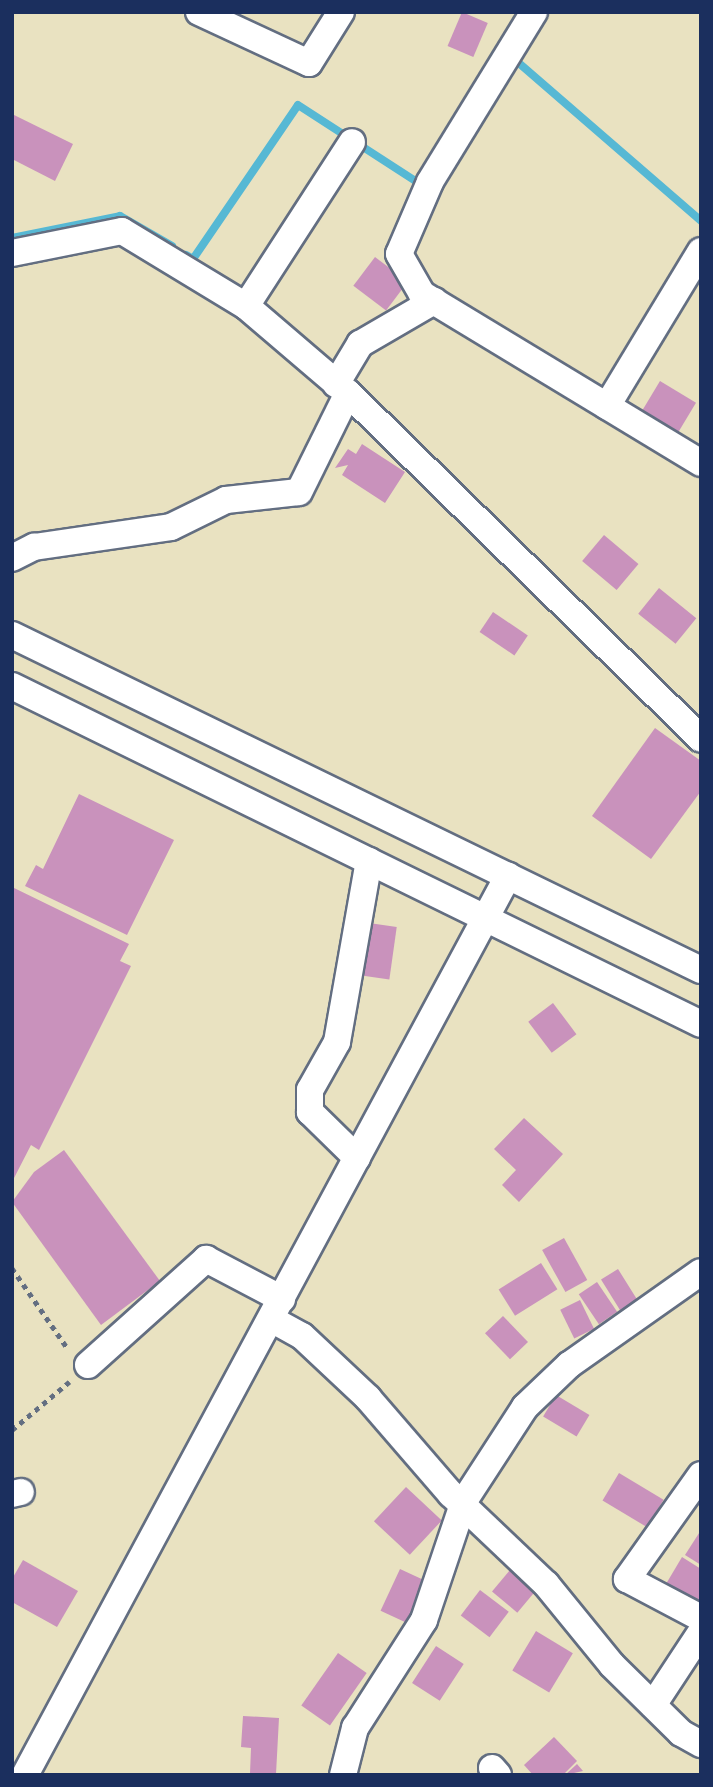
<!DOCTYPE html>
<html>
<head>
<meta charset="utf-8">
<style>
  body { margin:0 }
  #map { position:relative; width:713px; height:1787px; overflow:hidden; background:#e9e2c1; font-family:Sriracha,sans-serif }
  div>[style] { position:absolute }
  .stream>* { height:8px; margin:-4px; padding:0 4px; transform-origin:4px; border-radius:4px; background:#56b8d4 }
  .building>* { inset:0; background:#c992bc; transform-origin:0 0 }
  .path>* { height:4.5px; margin-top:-2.25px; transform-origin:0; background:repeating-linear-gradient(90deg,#636e81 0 5px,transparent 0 10px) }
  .roads { filter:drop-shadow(2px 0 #636e81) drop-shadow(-2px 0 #636e81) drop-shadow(0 2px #636e81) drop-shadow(0 -2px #636e81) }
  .minor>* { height:26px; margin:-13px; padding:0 13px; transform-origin:13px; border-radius:13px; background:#fff }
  span { translate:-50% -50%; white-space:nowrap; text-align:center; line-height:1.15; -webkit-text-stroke:5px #fbf7ec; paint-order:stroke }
  .frame { position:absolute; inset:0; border:14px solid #1b2f5e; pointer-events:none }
</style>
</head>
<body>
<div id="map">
  <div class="stream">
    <i style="left:513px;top:58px;width:249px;rotate:40.9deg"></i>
    <i style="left:12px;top:238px;width:110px;rotate:-11.5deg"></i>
    <i style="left:120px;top:216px;width:60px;rotate:30deg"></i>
    <i style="left:186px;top:255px;width:8px;rotate:30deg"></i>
    <i style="left:193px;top:259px;width:186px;rotate:-55.7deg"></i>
    <i style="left:298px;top:105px;width:145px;rotate:32.9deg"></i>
  </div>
  <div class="building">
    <i style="left:462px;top:12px;width:28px;height:37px;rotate:23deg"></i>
    <i style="clip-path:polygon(12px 114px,73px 144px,55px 181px,12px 159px)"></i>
    <i style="left:375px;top:257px;width:41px;height:36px;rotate:37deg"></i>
    <i style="left:660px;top:381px;width:42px;height:40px;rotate:31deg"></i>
    <i style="clip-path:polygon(362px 444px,405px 472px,385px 503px,342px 475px,348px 465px,335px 468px,348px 449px,356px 454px)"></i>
    <i style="left:604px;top:535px;width:45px;height:34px;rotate:40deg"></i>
    <i style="left:659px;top:588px;width:48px;height:33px;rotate:39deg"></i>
    <i style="left:493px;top:612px;width:42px;height:24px;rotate:34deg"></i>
    <i style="clip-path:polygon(655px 728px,701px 761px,701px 791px,651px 859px,592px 816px)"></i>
    <i style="clip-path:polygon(79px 794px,174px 840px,127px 935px,25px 886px,36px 865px,43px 869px)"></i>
    <i style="clip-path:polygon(12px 887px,129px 944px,120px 961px,131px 966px,39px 1150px,31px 1145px,12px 1182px)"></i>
    <i style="left:369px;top:923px;width:28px;height:53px;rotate:8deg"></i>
    <i style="left:553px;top:1003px;width:39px;height:31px;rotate:53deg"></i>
    <i style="clip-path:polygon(524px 1118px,563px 1154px,519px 1202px,502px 1185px,516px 1170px,494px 1149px)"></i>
    <i style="clip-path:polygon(64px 1150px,160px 1281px,101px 1325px,12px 1202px,34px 1172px)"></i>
    <i style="left:564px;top:1238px;width:48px;height:25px;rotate:61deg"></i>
    <i style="left:541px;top:1263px;width:31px;height:50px;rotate:58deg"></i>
    <i style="left:618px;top:1269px;width:36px;height:20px;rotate:58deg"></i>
    <i style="left:597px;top:1282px;width:36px;height:22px;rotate:56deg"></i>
    <i style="left:580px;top:1300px;width:32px;height:22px;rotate:64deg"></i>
    <i style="left:503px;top:1316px;width:36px;height:25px;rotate:46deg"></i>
    <i style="left:556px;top:1395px;width:39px;height:25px;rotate:31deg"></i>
    <i style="left:619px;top:1473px;width:52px;height:32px;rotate:31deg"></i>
    <i style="left:406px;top:1487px;width:49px;height:47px;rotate:43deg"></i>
    <i style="clip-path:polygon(701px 1530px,701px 1565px,685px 1555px)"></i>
    <i style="clip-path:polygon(682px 1557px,701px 1569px,699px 1605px,666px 1584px)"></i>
    <i style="clip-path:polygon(23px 1560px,78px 1591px,57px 1627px,12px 1602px,12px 1579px)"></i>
    <i style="left:400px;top:1569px;width:31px;height:46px;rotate:25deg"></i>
    <i style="left:510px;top:1570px;width:33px;height:28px;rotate:40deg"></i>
    <i style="left:480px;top:1590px;width:36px;height:32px;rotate:37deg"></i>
    <i style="left:536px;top:1631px;width:43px;height:46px;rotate:31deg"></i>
    <i style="left:436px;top:1646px;width:33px;height:44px;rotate:33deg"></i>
    <i style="left:338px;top:1653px;width:35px;height:64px;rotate:35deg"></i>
    <i style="clip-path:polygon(243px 1716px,279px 1718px,276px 1774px,250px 1773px,251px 1748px,241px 1747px)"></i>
    <i style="clip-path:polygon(554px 1737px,577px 1761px,563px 1775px,533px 1775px,524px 1765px)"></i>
    <i style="clip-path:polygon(577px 1764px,583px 1771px,565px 1775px)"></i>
  </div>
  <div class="path">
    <i style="left:12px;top:1268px;width:98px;rotate:55.3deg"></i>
    <i style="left:12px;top:1430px;width:75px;rotate:-40.1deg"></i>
  </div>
  <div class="roads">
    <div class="minor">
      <i style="left:199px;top:12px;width:121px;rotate:24.9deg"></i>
      <i style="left:309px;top:63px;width:60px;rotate:-57.9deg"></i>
      <i style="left:534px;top:12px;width:199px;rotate:121.5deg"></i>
      <i style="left:430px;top:182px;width:78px;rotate:113.3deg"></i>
      <i style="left:399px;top:254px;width:46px;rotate:60.1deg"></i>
      <i style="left:422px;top:294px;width:326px;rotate:31.2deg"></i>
      <i style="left:12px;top:253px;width:112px;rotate:-11.3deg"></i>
      <i style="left:122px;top:231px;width:145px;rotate:31.2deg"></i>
      <i style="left:246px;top:306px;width:134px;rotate:40.5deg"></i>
      <i style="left:348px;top:393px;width:494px;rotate:44.4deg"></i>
      <i style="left:246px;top:306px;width:195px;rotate:-57.1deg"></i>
      <i style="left:336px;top:384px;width:47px;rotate:-59deg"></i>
      <i style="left:360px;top:344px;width:86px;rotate:-30.2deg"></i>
      <i style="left:607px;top:406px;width:181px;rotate:-58.8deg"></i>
      <i style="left:12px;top:558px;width:25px;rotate:-27deg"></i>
      <i style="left:34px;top:547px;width:138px;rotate:-8.3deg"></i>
      <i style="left:171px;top:527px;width:61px;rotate:-26.1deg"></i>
      <i style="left:226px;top:500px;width:73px;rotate:-6.3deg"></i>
      <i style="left:299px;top:492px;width:110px;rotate:-63.7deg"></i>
      <i style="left:12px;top:635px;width:766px;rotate:25.93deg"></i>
      <i style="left:12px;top:686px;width:767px;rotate:26.13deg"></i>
      <i style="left:357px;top:1158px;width:66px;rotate:-135.6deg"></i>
      <i style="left:310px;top:1112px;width:22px;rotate:-90deg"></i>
      <i style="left:310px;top:1090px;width:55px;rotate:-60.6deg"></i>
      <i style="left:337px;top:1042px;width:184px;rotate:-80deg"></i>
      <i style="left:271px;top:1319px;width:35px;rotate:29deg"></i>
      <i style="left:302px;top:1336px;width:91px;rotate:43.2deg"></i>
      <i style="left:368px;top:1398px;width:127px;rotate:49.2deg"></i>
      <i style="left:451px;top:1494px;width:131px;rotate:43.5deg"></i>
      <i style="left:546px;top:1584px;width:104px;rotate:50.8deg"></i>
      <i style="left:612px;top:1665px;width:97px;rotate:44.6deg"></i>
      <i style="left:681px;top:1733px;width:23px;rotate:29deg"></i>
      <i style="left:88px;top:1365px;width:159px;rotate:-41.9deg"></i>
      <i style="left:206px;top:1259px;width:86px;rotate:27.8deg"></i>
      <i style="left:701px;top:1475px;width:128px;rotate:125.4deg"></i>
      <i style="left:627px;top:1579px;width:84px;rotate:27.8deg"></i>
      <i style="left:12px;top:1494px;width:9px;rotate:-13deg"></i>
      <i style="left:653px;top:1705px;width:87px;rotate:-56.7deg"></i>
      <i style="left:492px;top:1768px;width:9px;rotate:49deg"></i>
      <i style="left:25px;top:1775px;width:1021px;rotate:-61.75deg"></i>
      <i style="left:343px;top:1775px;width:49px;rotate:-75.7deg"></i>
      <i style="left:355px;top:1728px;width:128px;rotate:-57.4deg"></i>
      <i style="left:424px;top:1620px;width:126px;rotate:-71.4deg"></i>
      <i style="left:464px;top:1501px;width:112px;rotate:-57deg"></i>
      <i style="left:525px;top:1407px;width:61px;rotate:-43.7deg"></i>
      <i style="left:569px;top:1365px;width:161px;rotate:-35.2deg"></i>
    </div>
  </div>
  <div class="frame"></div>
</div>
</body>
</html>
